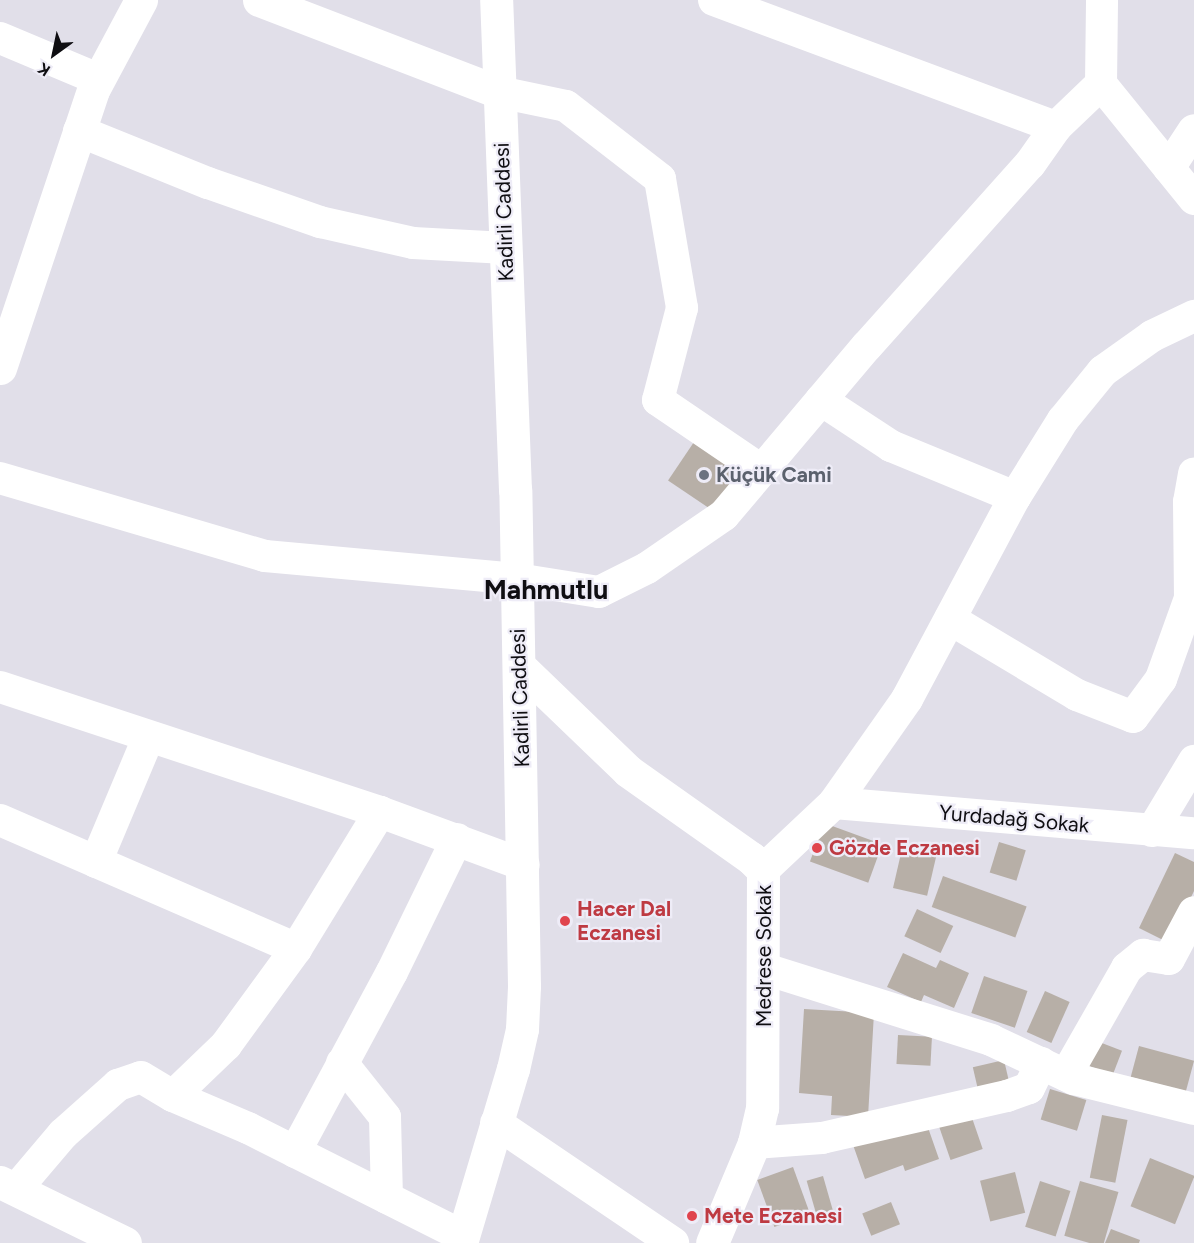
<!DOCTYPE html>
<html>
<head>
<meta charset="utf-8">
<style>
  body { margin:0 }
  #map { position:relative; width:1194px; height:1243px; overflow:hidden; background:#e1dfe9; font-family:Figtree,sans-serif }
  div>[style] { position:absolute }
  .building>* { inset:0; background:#b7afa7; transform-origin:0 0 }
  .minor>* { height:32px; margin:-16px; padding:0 16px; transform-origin:16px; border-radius:16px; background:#fff }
  .tertiary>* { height:33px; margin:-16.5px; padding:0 16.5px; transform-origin:16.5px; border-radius:16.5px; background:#fff }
  .secondary>* { height:33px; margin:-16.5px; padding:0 16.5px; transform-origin:16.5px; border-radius:16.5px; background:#fff }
  .dots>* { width:16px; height:16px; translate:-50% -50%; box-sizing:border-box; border:3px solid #eeecf7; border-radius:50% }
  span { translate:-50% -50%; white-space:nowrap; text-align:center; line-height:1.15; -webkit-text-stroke:4.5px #eeecf7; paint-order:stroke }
  .street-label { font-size:21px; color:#0f0e12 }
  .worship-label { font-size:21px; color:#5b616d; font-weight:700 }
  .left { translate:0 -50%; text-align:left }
  .health-label { font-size:21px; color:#be3a42; font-weight:700 }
  .district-label { font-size:27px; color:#0f0e12; font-weight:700 }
  .north { position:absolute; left:24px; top:24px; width:60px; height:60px; -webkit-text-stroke:4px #eeecf7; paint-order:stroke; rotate:213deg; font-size:16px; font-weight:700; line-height:24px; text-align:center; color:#0f0e12 }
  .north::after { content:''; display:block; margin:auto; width:21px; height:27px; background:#0f0e12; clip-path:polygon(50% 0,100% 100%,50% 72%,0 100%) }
</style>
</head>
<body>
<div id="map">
  <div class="building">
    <i style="left:696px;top:439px;width:53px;height:50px;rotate:34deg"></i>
    <i style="left:824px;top:823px;width:62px;height:41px;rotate:20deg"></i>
    <i style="left:999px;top:842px;width:28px;height:32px;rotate:17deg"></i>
    <i style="left:902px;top:849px;width:35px;height:40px;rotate:13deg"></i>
    <i style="clip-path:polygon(1175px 853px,1194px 862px,1194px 891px,1169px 943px,1139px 928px)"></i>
    <i style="left:943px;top:876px;width:89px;height:33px;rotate:20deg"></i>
    <i style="left:917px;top:909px;width:40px;height:30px;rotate:25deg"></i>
    <i style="clip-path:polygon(903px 953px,936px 968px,940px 960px,969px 973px,954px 1008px,924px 995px,921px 1002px,887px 987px)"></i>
    <i style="left:984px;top:976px;width:46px;height:39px;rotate:19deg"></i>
    <i style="left:1045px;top:991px;width:27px;height:45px;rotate:24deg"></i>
    <i style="clip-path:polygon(804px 1009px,874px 1013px,868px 1117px,831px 1115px,832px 1096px,799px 1093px)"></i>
    <i style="left:898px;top:1035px;width:34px;height:29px;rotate:3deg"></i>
    <i style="left:1094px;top:1040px;width:30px;height:26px;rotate:21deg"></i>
    <i style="left:1139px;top:1046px;width:57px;height:32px;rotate:15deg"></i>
    <i style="left:1004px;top:1060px;width:26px;height:32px;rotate:77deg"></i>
    <i style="left:1050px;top:1089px;width:38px;height:32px;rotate:17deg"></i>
    <i style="left:970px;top:1112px;width:39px;height:34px;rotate:71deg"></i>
    <i style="left:1102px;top:1115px;width:26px;height:64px;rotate:11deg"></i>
    <i style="clip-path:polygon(925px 1119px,939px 1159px,905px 1171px,903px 1165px,865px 1179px,852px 1142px)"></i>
    <i style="left:1150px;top:1158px;width:48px;height:52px;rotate:22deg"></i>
    <i style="left:793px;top:1167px;width:50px;height:38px;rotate:70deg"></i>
    <i style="left:1015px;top:1172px;width:42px;height:36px;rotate:76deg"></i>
    <i style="left:823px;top:1176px;width:44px;height:17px;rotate:74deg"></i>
    <i style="left:1040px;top:1181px;width:32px;height:48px;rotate:18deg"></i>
    <i style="left:1080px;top:1181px;width:40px;height:57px;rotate:16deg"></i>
    <i style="left:891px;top:1202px;width:24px;height:31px;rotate:68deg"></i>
    <i style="clip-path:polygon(1111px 1229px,1140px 1240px,1139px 1243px,1105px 1243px)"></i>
  </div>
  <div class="minor">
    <i style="left:714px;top:0;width:365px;rotate:20.4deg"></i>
    <i style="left:0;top:38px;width:106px;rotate:22.7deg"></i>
    <i style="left:1101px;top:84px;width:148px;rotate:51deg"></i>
    <i style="left:499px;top:92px;width:68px;rotate:11.8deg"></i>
    <i style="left:566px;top:106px;width:119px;rotate:37.8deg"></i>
    <i style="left:660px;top:179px;width:131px;rotate:80.3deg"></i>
    <i style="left:682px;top:308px;width:95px;rotate:104.6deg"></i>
    <i style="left:658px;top:400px;width:125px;rotate:34.2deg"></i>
    <i style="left:79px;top:131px;width:139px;rotate:22deg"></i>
    <i style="left:208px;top:183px;width:119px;rotate:19.2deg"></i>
    <i style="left:320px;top:222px;width:95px;rotate:12.7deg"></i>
    <i style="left:413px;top:243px;width:93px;rotate:3.1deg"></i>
    <i style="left:1169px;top:168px;width:45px;rotate:-56.7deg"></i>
    <i style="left:821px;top:400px;width:84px;rotate:33.3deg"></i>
    <i style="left:891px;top:446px;width:134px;rotate:22.4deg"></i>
    <i style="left:0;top:478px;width:276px;rotate:16.4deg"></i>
    <i style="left:265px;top:556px;width:253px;rotate:5.2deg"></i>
    <i style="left:517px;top:579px;width:83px;rotate:9deg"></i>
    <i style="left:599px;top:592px;width:54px;rotate:-26.6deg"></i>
    <i style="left:647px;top:568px;width:93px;rotate:-34.5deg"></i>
    <i style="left:724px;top:515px;width:221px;rotate:-49.8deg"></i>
    <i style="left:867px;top:346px;width:244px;rotate:-48.2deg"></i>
    <i style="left:1030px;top:164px;width:45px;rotate:-54.9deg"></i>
    <i style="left:1056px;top:127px;width:62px;rotate:-43.7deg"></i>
    <i style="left:1101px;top:84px;width:84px;rotate:-89.3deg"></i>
    <i style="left:950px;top:619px;width:148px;rotate:30.9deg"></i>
    <i style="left:1077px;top:695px;width:60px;rotate:21.4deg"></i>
    <i style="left:1133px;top:717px;width:47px;rotate:-53.6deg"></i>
    <i style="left:1161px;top:679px;width:86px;rotate:-70.3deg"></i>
    <i style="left:1190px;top:598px;width:96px;rotate:-90.6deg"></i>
    <i style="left:1189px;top:502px;width:29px;rotate:-80deg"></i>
    <i style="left:0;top:687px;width:400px;rotate:18.2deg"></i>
    <i style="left:380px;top:812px;width:153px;rotate:20.2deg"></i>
    <i style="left:834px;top:803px;width:361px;rotate:4.8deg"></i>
    <i style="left:0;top:820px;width:323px;rotate:23.5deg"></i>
    <i style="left:1152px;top:831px;width:82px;rotate:-59deg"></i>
    <i style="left:96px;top:862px;width:134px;rotate:-67.2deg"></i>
    <i style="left:763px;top:870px;width:98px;rotate:-43.3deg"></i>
    <i style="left:834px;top:803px;width:127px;rotate:-54.9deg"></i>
    <i style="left:907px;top:699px;width:229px;rotate:-61.9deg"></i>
    <i style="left:1015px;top:497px;width:91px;rotate:-58.1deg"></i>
    <i style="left:1063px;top:420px;width:63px;rotate:-50.8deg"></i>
    <i style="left:1103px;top:371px;width:60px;rotate:-35.5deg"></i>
    <i style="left:1152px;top:336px;width:47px;rotate:-25.5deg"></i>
    <i style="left:765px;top:969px;width:237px;rotate:17.4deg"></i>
    <i style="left:991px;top:1040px;width:92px;rotate:25.2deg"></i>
    <i style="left:1074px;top:1079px;width:124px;rotate:14deg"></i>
    <i style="left:342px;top:1063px;width:69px;rotate:51.5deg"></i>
    <i style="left:385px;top:1117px;width:81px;rotate:88.6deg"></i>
    <i style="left:1066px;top:1075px;width:123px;rotate:-60.3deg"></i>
    <i style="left:1127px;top:968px;width:21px;rotate:-39deg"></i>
    <i style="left:1143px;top:955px;width:26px;rotate:9deg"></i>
    <i style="left:1169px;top:959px;width:53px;rotate:-62deg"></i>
    <i style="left:173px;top:1096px;width:82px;rotate:23.1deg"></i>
    <i style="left:248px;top:1128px;width:241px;rotate:26.7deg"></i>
    <i style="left:496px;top:1123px;width:214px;rotate:34.1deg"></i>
    <i style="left:754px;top:1143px;width:68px;rotate:-4.2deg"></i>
    <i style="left:822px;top:1138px;width:190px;rotate:-12.8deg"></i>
    <i style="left:1007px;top:1096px;width:23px;rotate:-20deg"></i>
    <i style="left:1029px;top:1088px;width:28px;rotate:-64deg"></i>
    <i style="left:295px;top:1152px;width:204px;rotate:-61.7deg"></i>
    <i style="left:392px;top:972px;width:148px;rotate:-64deg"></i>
    <i style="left:18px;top:1187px;width:70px;rotate:-49.7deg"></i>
    <i style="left:63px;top:1134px;width:74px;rotate:-41.7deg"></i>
    <i style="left:118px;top:1085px;width:24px;rotate:-19deg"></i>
    <i style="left:141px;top:1077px;width:37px;rotate:31deg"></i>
    <i style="left:173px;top:1096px;width:74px;rotate:-43.9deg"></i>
    <i style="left:226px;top:1045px;width:119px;rotate:-53.9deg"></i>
    <i style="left:296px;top:949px;width:161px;rotate:-58.5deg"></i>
  </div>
  <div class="tertiary">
    <i style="left:259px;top:0;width:257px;rotate:21deg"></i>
    <i style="left:519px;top:666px;width:151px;rotate:43.9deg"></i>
    <i style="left:628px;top:771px;width:151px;rotate:35.3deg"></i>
    <i style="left:751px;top:858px;width:17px;rotate:45deg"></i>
    <i style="left:763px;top:870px;width:238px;rotate:90.2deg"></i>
    <i style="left:762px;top:1108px;width:36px;rotate:103deg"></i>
    <i style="left:754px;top:1143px;width:108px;rotate:112.8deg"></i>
    <i style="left:0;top:1182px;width:139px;rotate:26deg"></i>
  </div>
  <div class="secondary">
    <i style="left:0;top:368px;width:293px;rotate:-71.5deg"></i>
    <i style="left:93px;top:90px;width:102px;rotate:-61.9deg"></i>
    <i style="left:461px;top:1243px;width:182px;rotate:-73.4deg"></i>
    <i style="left:513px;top:1069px;width:41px;rotate:-77.3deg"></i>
    <i style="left:522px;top:1029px;width:43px;rotate:-87.3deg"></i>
    <i style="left:524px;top:986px;width:496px;rotate:-91deg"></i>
    <i style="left:515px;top:490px;width:490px;rotate:-92.2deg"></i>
  </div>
  <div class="dots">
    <i style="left:704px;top:475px;background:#6b7280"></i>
    <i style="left:817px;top:848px;background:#e0444e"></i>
    <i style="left:565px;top:921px;background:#e0444e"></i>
    <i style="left:692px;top:1216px;background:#e0444e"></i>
  </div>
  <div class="street-label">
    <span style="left:504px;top:212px;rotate:-92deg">Kadirli Caddesi</span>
    <span style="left:520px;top:698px;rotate:-92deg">Kadirli Caddesi</span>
    <span style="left:1014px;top:819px;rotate:5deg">Yurdadağ Sokak</span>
    <span style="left:764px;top:956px;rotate:-90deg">Medrese Sokak</span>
  </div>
  <div class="worship-label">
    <span class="left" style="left:716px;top:475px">Küçük Cami</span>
  </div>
  <div class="health-label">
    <span class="left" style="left:829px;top:848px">Gözde Eczanesi</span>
    <span class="left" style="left:577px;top:921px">Hacer Dal<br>Eczanesi</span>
    <span class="left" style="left:704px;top:1216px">Mete Eczanesi</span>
  </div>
  <div class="district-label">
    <span style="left:546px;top:590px">Mahmutlu</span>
  </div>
  <div class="north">K</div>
</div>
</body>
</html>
